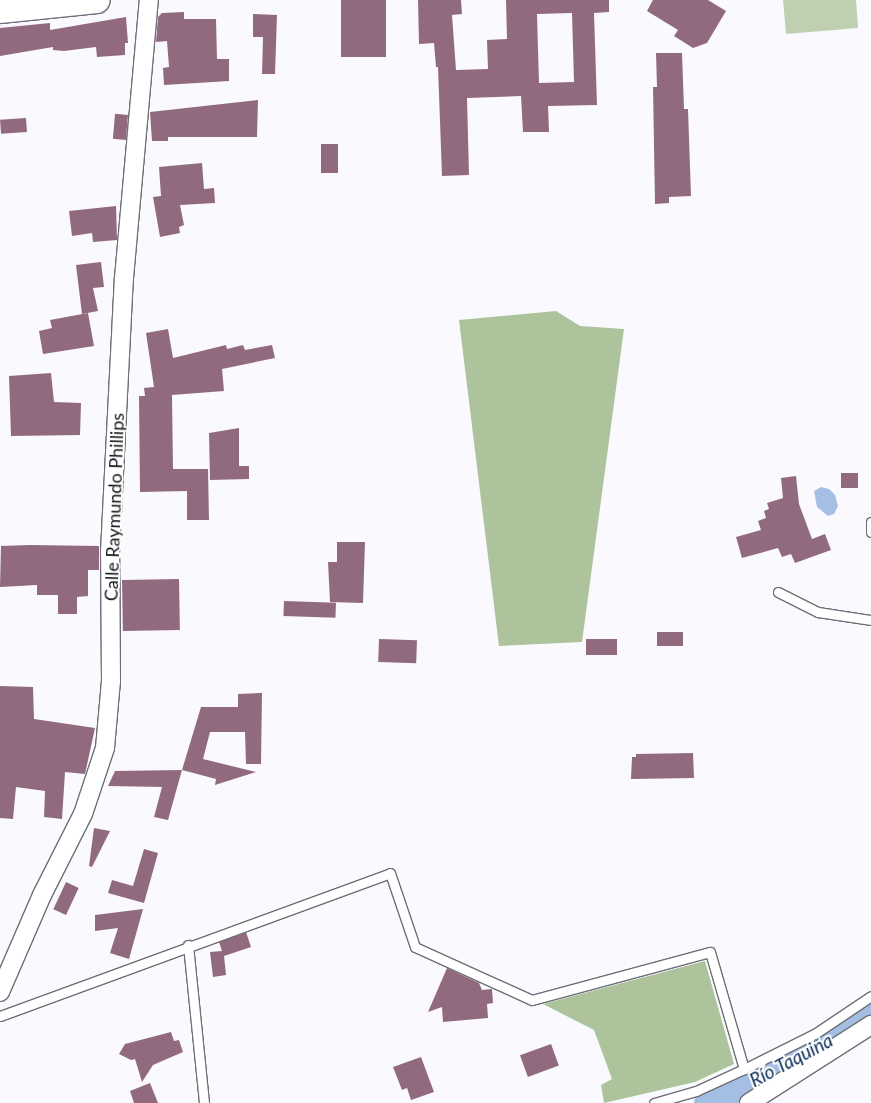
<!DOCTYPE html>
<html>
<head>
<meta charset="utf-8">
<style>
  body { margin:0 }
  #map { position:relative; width:871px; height:1103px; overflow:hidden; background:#f9f9fe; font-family:Lato,sans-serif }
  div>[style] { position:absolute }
  .green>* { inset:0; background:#bfd0b2 }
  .forest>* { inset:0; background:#adc39b }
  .water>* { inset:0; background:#a5bfe4 }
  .river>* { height:31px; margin:-15.5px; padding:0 15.5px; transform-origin:15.5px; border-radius:15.5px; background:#a5bfe4 }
  .building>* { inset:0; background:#926a7f; transform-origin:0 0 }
  .roads { filter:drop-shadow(1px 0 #6d6e78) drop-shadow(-1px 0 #6d6e78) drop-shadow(0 1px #6d6e78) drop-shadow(0 -1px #6d6e78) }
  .lane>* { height:9px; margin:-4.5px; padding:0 4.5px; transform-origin:4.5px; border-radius:4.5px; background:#fff }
  .street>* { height:18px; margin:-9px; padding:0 9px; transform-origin:9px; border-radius:9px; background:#fff }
  .secondary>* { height:25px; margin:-12.5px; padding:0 12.5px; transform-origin:12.5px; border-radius:12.5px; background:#fff }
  span { translate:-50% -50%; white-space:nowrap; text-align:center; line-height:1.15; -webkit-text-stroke:4px #fff; paint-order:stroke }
  .street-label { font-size:18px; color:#121316 }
  .water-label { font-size:19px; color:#0b2f5b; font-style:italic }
</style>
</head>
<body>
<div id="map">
  <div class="green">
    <i style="clip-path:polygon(783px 0,856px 0,858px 28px,786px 34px)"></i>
  </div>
  <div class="forest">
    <i style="clip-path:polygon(556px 311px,580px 326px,624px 329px,582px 642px,499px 646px,459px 320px)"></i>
    <i style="clip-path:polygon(705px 961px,734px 1064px,695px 1082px,604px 1103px,601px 1085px,612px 1079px,594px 1030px,543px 1004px)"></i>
  </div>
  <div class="water">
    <i style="clip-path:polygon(821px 487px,829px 489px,835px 495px,838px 506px,834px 514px,828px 516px,817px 507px,814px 491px)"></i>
  </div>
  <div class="river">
    <i style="left:709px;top:1103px;width:154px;rotate:-27.9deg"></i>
    <i style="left:845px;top:1031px;width:32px;rotate:-35deg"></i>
  </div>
  <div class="building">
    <i style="left:341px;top:0;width:45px;height:57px"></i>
    <i style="clip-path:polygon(evenodd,418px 0,461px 0,462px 14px,452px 15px,456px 70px,488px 69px,487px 40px,507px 39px,506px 0,609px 0,609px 12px,594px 13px,597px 105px,548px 106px,549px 132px,523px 132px,521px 96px,467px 98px,469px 175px,442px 176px,438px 67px,436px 67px,434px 43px,419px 44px,418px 0,572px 13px,574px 82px,539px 83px,537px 14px,572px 13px)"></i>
    <i style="clip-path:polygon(653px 0,708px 0,726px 11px,707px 43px,693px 48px,674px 36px,678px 30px,647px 11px)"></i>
    <i style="clip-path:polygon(184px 12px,184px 19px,216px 19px,217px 59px,229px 59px,229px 81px,164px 85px,163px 68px,169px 67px,167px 41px,156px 42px,158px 17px,162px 13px)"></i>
    <i style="clip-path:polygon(253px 14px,277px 15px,275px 74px,262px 74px,263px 37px,253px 37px)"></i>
    <i style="clip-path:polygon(126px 17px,128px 43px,125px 43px,125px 55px,97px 57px,96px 47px,64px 51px,53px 50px,53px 47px,0 56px,0 28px,50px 23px,50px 30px)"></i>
    <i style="clip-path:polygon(656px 53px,682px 53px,684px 109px,688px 109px,691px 196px,669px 197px,669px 203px,655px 204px,653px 87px,657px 87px)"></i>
    <i style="clip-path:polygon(258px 100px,257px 137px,168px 137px,168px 141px,152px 141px,150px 112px)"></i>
    <i style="left:128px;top:115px;width:25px;height:13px;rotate:95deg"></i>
    <i style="left:26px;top:118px;width:14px;height:26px;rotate:86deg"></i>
    <i style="left:321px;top:144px;width:17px;height:29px"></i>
    <i style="clip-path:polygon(202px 163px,204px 189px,214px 188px,215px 203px,180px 205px,184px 225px,179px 227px,180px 233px,160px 237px,153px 197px,161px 196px,159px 167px)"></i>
    <i style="clip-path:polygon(116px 206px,117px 240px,93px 242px,92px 233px,72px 236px,69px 211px)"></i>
    <i style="clip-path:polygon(101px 262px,104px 287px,93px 288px,98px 311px,82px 314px,76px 265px)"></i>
    <i style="clip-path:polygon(88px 313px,94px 346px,43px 354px,39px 331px,52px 328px,50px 320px)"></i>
    <i style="clip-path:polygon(168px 329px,173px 358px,226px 345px,227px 349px,243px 345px,245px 350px,272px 345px,275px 358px,222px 369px,224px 391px,172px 395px,173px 469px,208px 469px,209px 520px,187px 520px,187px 491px,140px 492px,139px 396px,145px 396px,144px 388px,154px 387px,146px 333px)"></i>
    <i style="clip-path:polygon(51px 373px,54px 402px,81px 403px,80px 435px,11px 436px,9px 376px)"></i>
    <i style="clip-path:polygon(239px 428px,239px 466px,249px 466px,249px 479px,210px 480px,209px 433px)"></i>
    <i style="left:841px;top:473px;width:17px;height:15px"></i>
    <i style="clip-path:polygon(796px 476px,799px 504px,812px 539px,825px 534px,831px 550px,795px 563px,791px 554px,782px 557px,778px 548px,742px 558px,736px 537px,761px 530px,758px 521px,766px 518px,764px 511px,769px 509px,767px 503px,783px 498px,781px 478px)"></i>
    <i style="clip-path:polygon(337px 542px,365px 542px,363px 603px,330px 602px,328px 562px,337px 562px)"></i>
    <i style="clip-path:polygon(30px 545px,99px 546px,99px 570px,88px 570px,88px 596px,77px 597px,77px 614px,58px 614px,58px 595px,37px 595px,37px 585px,0 587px,1px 546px)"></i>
    <i style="left:179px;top:579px;width:51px;height:57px;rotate:89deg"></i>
    <i style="left:284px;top:601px;width:52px;height:15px;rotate:2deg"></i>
    <i style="left:683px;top:632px;width:14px;height:26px;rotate:90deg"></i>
    <i style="left:379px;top:639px;width:38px;height:23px;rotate:2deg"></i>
    <i style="left:586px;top:639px;width:31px;height:16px"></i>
    <i style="clip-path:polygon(0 686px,33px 687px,34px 719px,95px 728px,85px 774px,65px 772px,62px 819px,44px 817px,45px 791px,16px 787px,13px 819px,0 818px)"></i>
    <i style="clip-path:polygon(262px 693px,261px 764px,246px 764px,245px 732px,210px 732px,203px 759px,256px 772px,215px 785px,216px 779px,182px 770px,201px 707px,238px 707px,238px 694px)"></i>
    <i style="clip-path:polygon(693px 753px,694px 778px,631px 779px,632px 757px,636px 757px,636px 754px)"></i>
    <i style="clip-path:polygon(182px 770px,168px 820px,154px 817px,162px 787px,108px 786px,115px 771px)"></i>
    <i style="clip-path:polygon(94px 828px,110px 831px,92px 867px,89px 866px)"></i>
    <i style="clip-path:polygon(144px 849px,158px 853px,144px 903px,108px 893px,112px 880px,133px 886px)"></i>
    <i style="left:66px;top:882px;width:14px;height:30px;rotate:25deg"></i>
    <i style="clip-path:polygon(143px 909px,129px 959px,110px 953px,118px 928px,95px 931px,95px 915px)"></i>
    <i style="clip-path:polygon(246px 932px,251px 947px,224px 956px,226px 975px,213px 977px,210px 952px,222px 951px,219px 942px)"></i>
    <i style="clip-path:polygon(447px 968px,479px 983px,482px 990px,492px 989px,493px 1003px,487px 1004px,488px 1018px,443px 1022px,442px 1007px,428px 1012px)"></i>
    <i style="clip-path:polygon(171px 1032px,174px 1041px,179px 1040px,183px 1052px,153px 1065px,142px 1082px,135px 1059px,131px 1060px,119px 1054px,125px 1044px)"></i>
    <i style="left:551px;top:1044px;width:23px;height:33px;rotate:70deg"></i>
    <i style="clip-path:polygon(421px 1057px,434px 1092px,411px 1100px,407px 1088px,402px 1090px,393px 1067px)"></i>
    <i style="clip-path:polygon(150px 1083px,158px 1103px,134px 1103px,130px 1091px)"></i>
  </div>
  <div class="roads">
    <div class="lane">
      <i style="left:871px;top:522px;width:10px;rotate:90deg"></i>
      <i style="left:778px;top:592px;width:45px;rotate:26.6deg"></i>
      <i style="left:818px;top:612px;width:54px;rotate:8.6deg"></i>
      <i style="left:188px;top:945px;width:159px;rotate:84.2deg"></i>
      <i style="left:0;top:1016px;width:415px;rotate:-20.1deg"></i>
      <i style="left:390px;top:873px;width:78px;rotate:71.3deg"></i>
      <i style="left:415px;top:947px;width:128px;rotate:24.4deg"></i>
      <i style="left:532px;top:1000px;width:184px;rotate:-15.1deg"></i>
      <i style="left:710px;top:952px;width:122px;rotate:73.8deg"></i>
      <i style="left:654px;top:1103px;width:44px;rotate:-15.9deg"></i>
      <i style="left:696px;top:1091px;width:53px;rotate:-24.6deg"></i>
      <i style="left:744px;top:1069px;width:80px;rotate:-26.6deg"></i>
      <i style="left:816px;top:1033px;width:66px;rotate:-33.9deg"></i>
    </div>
    <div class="street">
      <i style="left:0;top:992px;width:106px;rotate:-66.6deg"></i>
      <i style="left:42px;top:895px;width:91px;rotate:-63.2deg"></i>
      <i style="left:83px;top:814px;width:70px;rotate:-71.6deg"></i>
      <i style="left:105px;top:748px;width:67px;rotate:-84.9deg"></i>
      <i style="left:111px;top:681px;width:129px;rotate:-90.4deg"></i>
      <i style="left:110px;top:552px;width:274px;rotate:-87.1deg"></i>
      <i style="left:124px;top:278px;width:279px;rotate:-84.9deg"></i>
      <i style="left:749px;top:1103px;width:145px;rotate:-32.6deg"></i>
    </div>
    <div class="secondary">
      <i style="left:0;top:10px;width:97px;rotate:-5.9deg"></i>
    </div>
  </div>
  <div class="street-label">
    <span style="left:114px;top:507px;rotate:-88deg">Calle Raymundo Phillips</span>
  </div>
  <div class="water-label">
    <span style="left:791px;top:1060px;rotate:-28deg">Río Taquiña</span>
  </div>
</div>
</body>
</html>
